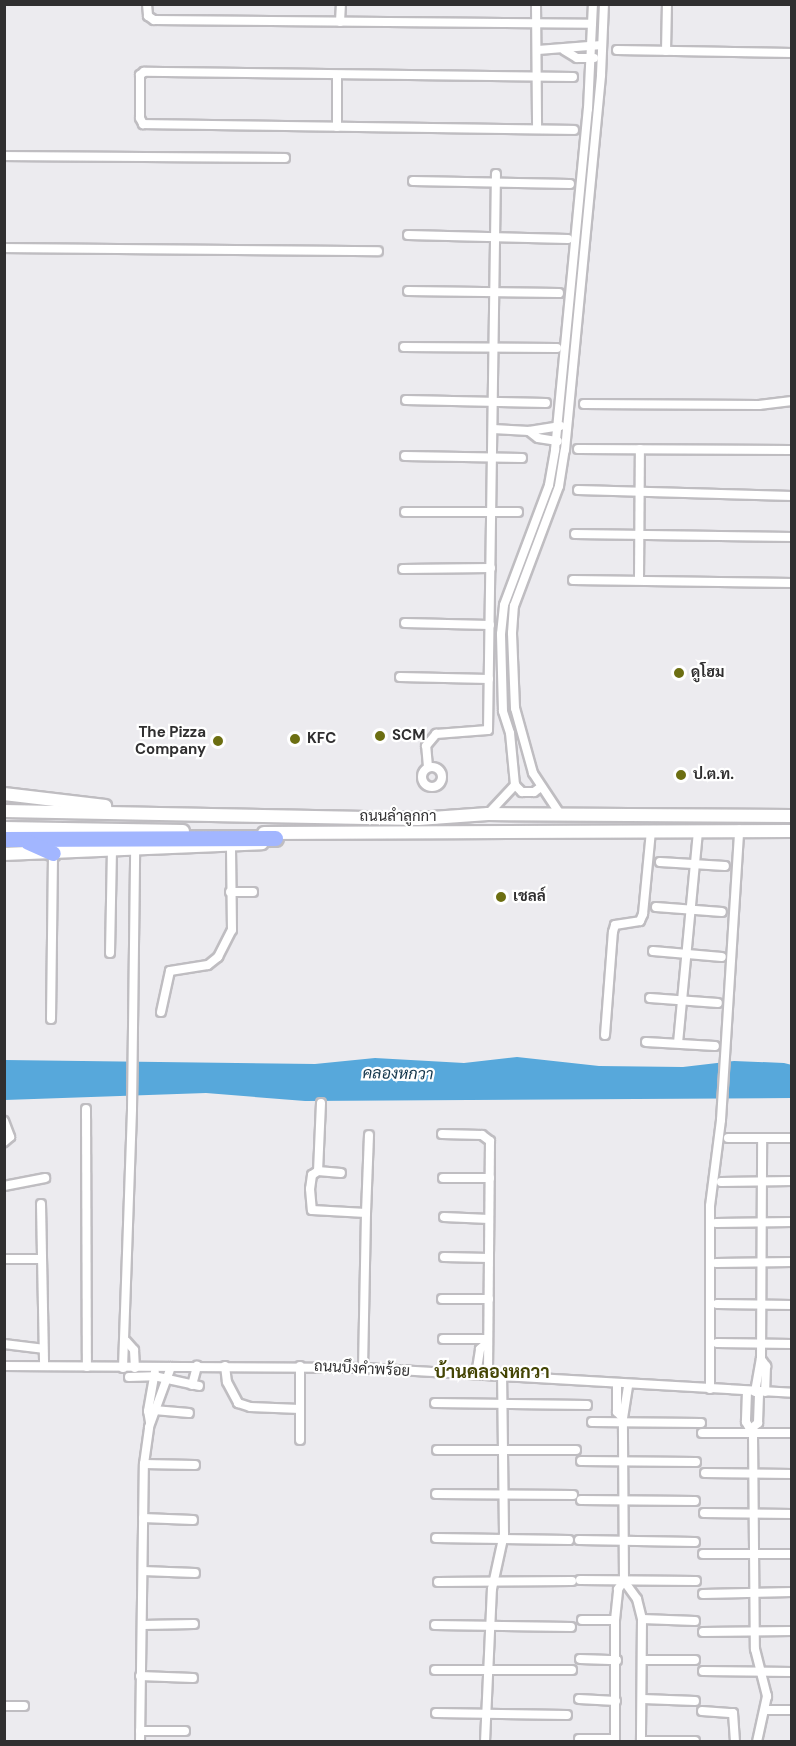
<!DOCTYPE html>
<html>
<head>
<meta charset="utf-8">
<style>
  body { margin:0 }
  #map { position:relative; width:796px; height:1746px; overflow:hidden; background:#ecebef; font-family:"DM Sans",Sarabun,sans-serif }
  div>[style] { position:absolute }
  .water>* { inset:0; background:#57a8db }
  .roads { filter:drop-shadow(2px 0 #bfbdc1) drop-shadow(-2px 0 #bfbdc1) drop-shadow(0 2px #bfbdc1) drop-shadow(0 -2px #bfbdc1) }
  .street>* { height:8px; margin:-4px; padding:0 4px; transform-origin:4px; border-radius:4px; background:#fff }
  .street>.ring { margin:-4px; padding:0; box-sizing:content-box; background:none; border:8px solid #fff; border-radius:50% }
  .secondary>* { height:12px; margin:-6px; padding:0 6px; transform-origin:6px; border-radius:6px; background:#fff }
  .highway>* { height:15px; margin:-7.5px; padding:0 7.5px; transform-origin:7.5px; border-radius:7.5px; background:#a2b6ff }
  .dots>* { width:16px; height:16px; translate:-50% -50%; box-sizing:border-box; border:3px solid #fff; border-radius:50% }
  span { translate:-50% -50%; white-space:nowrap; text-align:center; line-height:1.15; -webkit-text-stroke:4.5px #fff; paint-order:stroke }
  .poi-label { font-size:15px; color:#302f30; font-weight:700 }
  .left { translate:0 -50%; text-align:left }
  .right { translate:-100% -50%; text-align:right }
  .street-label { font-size:15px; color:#302f30 }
  .water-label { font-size:16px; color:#12354b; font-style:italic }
  .quarter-label { font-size:18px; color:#434403; font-weight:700 }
  .frame { position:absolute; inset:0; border:6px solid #302f30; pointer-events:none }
</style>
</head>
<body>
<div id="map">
  <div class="water">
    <i style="clip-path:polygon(517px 1057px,599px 1066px,683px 1067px,734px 1061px,784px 1063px,792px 1065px,791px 1098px,305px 1101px,206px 1093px,5px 1100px,5px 1060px,315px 1064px,375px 1058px,464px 1063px)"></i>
  </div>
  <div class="roads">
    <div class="street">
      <i style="left:147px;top:4px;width:12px;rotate:85deg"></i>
      <i style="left:148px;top:16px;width:7px;rotate:34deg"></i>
      <i style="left:154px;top:20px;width:438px;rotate:0.5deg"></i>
      <i style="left:536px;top:4px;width:125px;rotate:89.5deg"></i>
      <i style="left:340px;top:22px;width:18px;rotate:-87deg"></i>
      <i style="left:538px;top:50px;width:64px;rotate:-4.5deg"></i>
      <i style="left:564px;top:50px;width:15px;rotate:32deg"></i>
      <i style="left:577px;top:58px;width:17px"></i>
      <i style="left:617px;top:50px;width:175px;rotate:1deg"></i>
      <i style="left:666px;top:51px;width:47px;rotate:-88.8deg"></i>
      <i style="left:337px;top:75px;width:52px;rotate:90deg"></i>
      <i style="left:573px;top:77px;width:429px;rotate:-179.3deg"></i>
      <i style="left:144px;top:72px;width:5px;rotate:143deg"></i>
      <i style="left:140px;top:75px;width:43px;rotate:90deg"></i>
      <i style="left:140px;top:118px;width:7px;rotate:63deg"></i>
      <i style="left:143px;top:124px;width:431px;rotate:0.8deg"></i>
      <i style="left:4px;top:156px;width:281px;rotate:0.4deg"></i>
      <i style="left:413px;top:181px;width:157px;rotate:1.1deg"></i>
      <i style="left:408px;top:235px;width:160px;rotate:1.4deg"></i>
      <i style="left:4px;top:248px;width:374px;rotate:0.5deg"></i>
      <i style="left:408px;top:291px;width:151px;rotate:0.8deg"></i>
      <i style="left:404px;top:347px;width:153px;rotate:0.4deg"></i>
      <i style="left:406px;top:400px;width:140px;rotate:1.2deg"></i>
      <i style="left:584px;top:404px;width:175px;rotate:0.3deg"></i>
      <i style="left:759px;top:405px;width:33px;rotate:-7deg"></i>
      <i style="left:493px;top:429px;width:36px;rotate:3deg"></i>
      <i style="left:529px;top:431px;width:32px;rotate:-9deg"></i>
      <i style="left:529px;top:431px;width:11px;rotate:38deg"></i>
      <i style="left:538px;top:438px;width:20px;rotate:9deg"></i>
      <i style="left:578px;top:449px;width:214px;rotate:0.3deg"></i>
      <i style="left:405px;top:456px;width:117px;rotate:1deg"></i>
      <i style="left:578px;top:490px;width:214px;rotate:1.6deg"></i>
      <i style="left:405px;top:512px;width:113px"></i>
      <i style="left:575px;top:534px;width:217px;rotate:0.8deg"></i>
      <i style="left:403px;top:569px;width:88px;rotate:-0.7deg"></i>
      <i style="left:573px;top:580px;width:219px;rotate:0.8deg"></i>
      <i style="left:639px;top:580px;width:131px;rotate:-89.6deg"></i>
      <i style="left:405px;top:623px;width:85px;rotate:1.3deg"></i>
      <i style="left:400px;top:677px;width:89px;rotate:1.3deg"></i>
      <i class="ring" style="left:422px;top:767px;width:12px;height:12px"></i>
      <i style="left:428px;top:767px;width:21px;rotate:-95deg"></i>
      <i style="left:426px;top:746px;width:16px;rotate:-50deg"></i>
      <i style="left:436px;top:734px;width:52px;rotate:-4.4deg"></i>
      <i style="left:488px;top:730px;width:556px;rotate:-89.18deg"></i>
      <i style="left:515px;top:785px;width:10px;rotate:45deg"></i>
      <i style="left:522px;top:792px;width:12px"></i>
      <i style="left:534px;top:792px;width:9px;rotate:-36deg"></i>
      <i style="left:488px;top:814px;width:40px;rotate:-47deg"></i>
      <i style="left:515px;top:785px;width:52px;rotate:-95.5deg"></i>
      <i style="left:510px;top:733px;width:23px;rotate:-108deg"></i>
      <i style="left:503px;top:711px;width:77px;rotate:-91.5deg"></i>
      <i style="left:501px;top:634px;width:29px;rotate:-84deg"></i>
      <i style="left:504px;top:605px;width:128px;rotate:-69.4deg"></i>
      <i style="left:549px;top:485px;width:36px;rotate:-80deg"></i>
      <i style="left:555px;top:450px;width:343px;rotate:-84.5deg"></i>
      <i style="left:588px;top:109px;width:105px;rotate:-87.3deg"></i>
      <i style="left:560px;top:814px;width:49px;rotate:-123.4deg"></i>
      <i style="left:533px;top:773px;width:67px;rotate:-105.5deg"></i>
      <i style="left:515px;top:708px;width:75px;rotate:-92.3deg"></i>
      <i style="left:512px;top:633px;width:27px;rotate:-86deg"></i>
      <i style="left:514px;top:606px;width:128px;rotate:-69.4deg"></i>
      <i style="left:559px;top:486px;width:36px;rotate:-81deg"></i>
      <i style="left:565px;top:450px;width:377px;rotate:-84.5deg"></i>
      <i style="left:601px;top:75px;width:71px;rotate:-87.6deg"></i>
      <i style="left:660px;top:862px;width:65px;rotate:3.5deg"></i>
      <i style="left:230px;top:892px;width:23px"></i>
      <i style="left:656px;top:907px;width:66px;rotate:4.3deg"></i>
      <i style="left:653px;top:951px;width:69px;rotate:5deg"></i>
      <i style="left:110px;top:953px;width:101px;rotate:-88.9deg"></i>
      <i style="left:650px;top:998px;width:68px;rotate:4.2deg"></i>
      <i style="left:161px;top:1012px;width:42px;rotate:-77.6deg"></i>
      <i style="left:170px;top:971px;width:38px;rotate:-9deg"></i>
      <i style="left:208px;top:965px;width:13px;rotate:-39deg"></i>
      <i style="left:218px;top:957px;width:30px;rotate:-63deg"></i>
      <i style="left:232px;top:930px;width:84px;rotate:-90.7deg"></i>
      <i style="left:51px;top:1019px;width:166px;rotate:-89.3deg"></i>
      <i style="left:605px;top:1035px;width:103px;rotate:-85.6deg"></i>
      <i style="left:613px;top:932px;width:7px;rotate:-74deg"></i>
      <i style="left:615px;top:925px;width:25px;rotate:-9deg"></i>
      <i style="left:640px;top:921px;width:8px;rotate:-67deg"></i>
      <i style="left:643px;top:914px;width:83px;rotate:-84.5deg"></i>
      <i style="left:646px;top:1042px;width:69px;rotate:3.3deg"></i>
      <i style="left:678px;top:1043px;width:213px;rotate:-84.6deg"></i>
      <i style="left:321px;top:1103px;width:68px;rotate:92.5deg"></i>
      <i style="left:318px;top:1171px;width:7px;rotate:146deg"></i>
      <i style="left:312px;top:1175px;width:14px;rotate:98deg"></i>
      <i style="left:310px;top:1189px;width:21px;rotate:85deg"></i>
      <i style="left:312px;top:1210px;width:54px;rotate:3.2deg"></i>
      <i style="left:366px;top:1213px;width:155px;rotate:91.1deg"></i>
      <i style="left:86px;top:1109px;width:258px;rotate:89.8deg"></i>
      <i style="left:4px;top:1121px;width:17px;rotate:69deg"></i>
      <i style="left:10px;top:1137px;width:8px;rotate:140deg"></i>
      <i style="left:442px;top:1134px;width:40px;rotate:1.4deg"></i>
      <i style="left:482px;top:1135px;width:10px;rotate:37deg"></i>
      <i style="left:490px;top:1141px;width:234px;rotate:90.5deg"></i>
      <i style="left:728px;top:1138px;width:64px"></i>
      <i style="left:318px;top:1171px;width:23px;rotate:5deg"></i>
      <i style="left:443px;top:1178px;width:47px"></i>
      <i style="left:721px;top:1182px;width:71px;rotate:-0.8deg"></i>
      <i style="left:4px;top:1186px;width:42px;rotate:-11deg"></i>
      <i style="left:41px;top:1204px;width:162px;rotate:88.9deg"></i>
      <i style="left:366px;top:1213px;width:78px;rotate:-87.8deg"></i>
      <i style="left:444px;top:1217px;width:45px;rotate:2.5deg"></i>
      <i style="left:716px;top:1223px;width:76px;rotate:-0.8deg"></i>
      <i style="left:444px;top:1257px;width:45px;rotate:1.3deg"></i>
      <i style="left:4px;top:1259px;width:36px"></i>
      <i style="left:716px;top:1263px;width:76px;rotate:-0.8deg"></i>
      <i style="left:442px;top:1299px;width:47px"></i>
      <i style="left:717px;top:1304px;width:75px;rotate:0.8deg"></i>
      <i style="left:443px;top:1339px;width:44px"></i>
      <i style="left:126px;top:1341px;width:12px;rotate:48deg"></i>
      <i style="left:134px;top:1350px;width:18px;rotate:87deg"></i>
      <i style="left:717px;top:1343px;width:75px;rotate:0.8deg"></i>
      <i style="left:4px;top:1344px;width:39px;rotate:7deg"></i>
      <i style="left:761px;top:1359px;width:9px;rotate:54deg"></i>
      <i style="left:766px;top:1366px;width:26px;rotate:92deg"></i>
      <i style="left:4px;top:1366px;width:359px;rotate:0.3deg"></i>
      <i style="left:363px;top:1368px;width:430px;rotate:3.3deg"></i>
      <i style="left:225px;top:1366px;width:16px;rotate:83deg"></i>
      <i style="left:227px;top:1382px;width:24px;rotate:62deg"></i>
      <i style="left:238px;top:1403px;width:13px;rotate:18deg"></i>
      <i style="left:250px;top:1407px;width:50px;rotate:2.3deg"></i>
      <i style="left:300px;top:1366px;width:74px;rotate:90deg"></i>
      <i style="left:123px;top:1368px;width:259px;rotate:-88deg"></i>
      <i style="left:132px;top:1109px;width:258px;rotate:-89.3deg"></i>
      <i style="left:476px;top:1375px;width:26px;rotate:-81deg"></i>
      <i style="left:480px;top:1349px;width:9px;rotate:-41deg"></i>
      <i style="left:129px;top:1377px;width:25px;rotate:-2deg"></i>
      <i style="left:154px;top:1376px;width:46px;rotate:12.5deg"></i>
      <i style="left:192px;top:1385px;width:20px;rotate:-75deg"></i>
      <i style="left:617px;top:1385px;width:27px;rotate:90deg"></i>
      <i style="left:617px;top:1412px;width:8px;rotate:45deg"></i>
      <i style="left:710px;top:1389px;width:183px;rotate:-90deg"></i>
      <i style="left:710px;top:1206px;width:87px;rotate:-82.7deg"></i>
      <i style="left:721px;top:1120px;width:291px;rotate:-86.4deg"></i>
      <i style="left:747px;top:1391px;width:31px;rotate:92deg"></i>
      <i style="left:746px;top:1422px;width:14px;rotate:60deg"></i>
      <i style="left:753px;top:1434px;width:215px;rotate:89.5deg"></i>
      <i style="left:755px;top:1649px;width:49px;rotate:75.7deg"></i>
      <i style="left:767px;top:1696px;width:47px;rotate:102.3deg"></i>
      <i style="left:755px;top:1392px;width:34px;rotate:-80deg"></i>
      <i style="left:761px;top:1359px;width:221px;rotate:-89.7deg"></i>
      <i style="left:435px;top:1403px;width:152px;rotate:0.8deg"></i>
      <i style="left:154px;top:1410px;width:35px;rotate:5deg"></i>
      <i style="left:150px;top:1422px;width:11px;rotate:-100deg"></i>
      <i style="left:148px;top:1411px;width:39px;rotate:-80deg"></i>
      <i style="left:592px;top:1422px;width:109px;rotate:0.5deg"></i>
      <i style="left:752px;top:1428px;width:8px;rotate:-40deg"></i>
      <i style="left:758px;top:1423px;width:31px;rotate:-88deg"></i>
      <i style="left:702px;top:1433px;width:90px"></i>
      <i style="left:437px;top:1450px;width:139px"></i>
      <i style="left:581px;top:1461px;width:115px;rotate:0.5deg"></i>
      <i style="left:144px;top:1464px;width:51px;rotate:1.1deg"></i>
      <i style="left:705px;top:1473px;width:87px;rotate:0.7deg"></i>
      <i style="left:436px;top:1494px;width:137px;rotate:0.4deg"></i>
      <i style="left:581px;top:1500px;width:114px;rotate:0.5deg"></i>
      <i style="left:704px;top:1513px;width:88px;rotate:0.7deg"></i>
      <i style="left:143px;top:1518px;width:50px;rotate:2.3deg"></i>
      <i style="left:436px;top:1538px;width:133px;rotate:0.9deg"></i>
      <i style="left:579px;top:1540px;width:116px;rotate:1deg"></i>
      <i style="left:703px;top:1554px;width:89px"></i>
      <i style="left:143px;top:1571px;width:52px;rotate:2.2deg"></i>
      <i style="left:580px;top:1580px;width:116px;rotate:0.5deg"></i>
      <i style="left:624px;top:1581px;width:22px;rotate:54deg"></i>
      <i style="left:637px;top:1599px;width:21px;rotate:76deg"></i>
      <i style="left:642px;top:1619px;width:123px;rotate:90.5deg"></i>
      <i style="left:438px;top:1582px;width:134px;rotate:-0.4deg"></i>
      <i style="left:703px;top:1594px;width:89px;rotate:-1.3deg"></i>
      <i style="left:642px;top:1619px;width:53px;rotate:2.2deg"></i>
      <i style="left:582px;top:1620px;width:33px"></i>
      <i style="left:142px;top:1625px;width:52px;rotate:-1.1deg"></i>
      <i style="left:435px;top:1625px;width:136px;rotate:0.8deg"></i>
      <i style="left:703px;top:1632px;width:89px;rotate:-0.6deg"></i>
      <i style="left:580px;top:1659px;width:37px;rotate:2deg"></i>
      <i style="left:643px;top:1660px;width:52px"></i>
      <i style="left:435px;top:1670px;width:137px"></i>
      <i style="left:703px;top:1671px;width:89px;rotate:0.6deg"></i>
      <i style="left:140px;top:1676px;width:53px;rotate:2.2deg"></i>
      <i style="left:579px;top:1699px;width:37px;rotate:3deg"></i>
      <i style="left:643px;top:1699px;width:52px;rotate:2.2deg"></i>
      <i style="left:4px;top:1706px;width:20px"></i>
      <i style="left:767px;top:1710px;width:25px"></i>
      <i style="left:702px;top:1711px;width:31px;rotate:4deg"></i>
      <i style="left:733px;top:1713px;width:29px;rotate:86deg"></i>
      <i style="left:436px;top:1713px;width:131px;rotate:0.9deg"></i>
      <i style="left:140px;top:1731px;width:45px"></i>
      <i style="left:579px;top:1739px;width:36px"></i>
      <i style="left:641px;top:1741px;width:54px"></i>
      <i style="left:140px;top:1742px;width:278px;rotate:-89.2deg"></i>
      <i style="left:144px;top:1464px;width:37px;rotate:-82deg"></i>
      <i style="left:149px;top:1427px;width:64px;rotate:-69.9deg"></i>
      <i style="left:485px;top:1742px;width:153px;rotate:-87.4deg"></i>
      <i style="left:492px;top:1589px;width:56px;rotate:-77.7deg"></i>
      <i style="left:504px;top:1534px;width:158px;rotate:-90.7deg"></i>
      <i style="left:615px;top:1742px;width:122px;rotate:-90deg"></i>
      <i style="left:615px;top:1620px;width:31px;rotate:-84deg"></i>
      <i style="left:618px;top:1589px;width:10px;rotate:-53deg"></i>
      <i style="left:624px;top:1581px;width:163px;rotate:-90.4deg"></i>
      <i style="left:623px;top:1418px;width:33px;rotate:-81deg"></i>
    </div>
    <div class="secondary">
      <i style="left:4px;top:794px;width:102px;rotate:6.8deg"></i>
      <i style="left:4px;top:811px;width:414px;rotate:1.1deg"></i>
      <i style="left:418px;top:819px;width:70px;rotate:-4.1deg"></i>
      <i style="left:488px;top:814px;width:304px;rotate:0.4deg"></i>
      <i style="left:4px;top:828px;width:179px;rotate:1deg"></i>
      <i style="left:264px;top:833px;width:528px;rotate:-0.22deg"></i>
      <i style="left:4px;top:854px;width:258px;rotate:-2.4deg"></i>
    </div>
    <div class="highway">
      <i style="left:4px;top:839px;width:271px;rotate:-0.2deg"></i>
      <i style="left:28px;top:842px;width:27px;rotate:24deg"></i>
    </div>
  </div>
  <div class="dots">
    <i style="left:679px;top:673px;background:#6c6e11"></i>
    <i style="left:380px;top:736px;background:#6c6e11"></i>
    <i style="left:295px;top:739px;background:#6c6e11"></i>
    <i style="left:218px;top:741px;background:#6c6e11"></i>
    <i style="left:681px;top:775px;background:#6c6e11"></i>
    <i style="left:501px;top:897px;background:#6c6e11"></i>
  </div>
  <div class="poi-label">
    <span class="left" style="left:691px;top:673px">ดูโฮม</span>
    <span class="right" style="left:206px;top:741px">The Pizza<br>Company</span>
    <span class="left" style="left:392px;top:736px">SCM</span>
    <span class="left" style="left:307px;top:739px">KFC</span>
    <span class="left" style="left:693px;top:775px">ป.ต.ท.</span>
    <span class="left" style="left:513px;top:897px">เชลล์</span>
  </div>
  <div class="street-label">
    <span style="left:398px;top:817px">ถนนลำลูกกา</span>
    <span style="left:362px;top:1369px;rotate:3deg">ถนนบึงคำพร้อย</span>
  </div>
  <div class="water-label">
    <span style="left:398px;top:1074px;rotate:1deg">คลองหกวา</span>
  </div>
  <div class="quarter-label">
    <span style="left:492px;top:1372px">บ้านคลองหกวา</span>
  </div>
  <div class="frame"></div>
</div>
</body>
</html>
